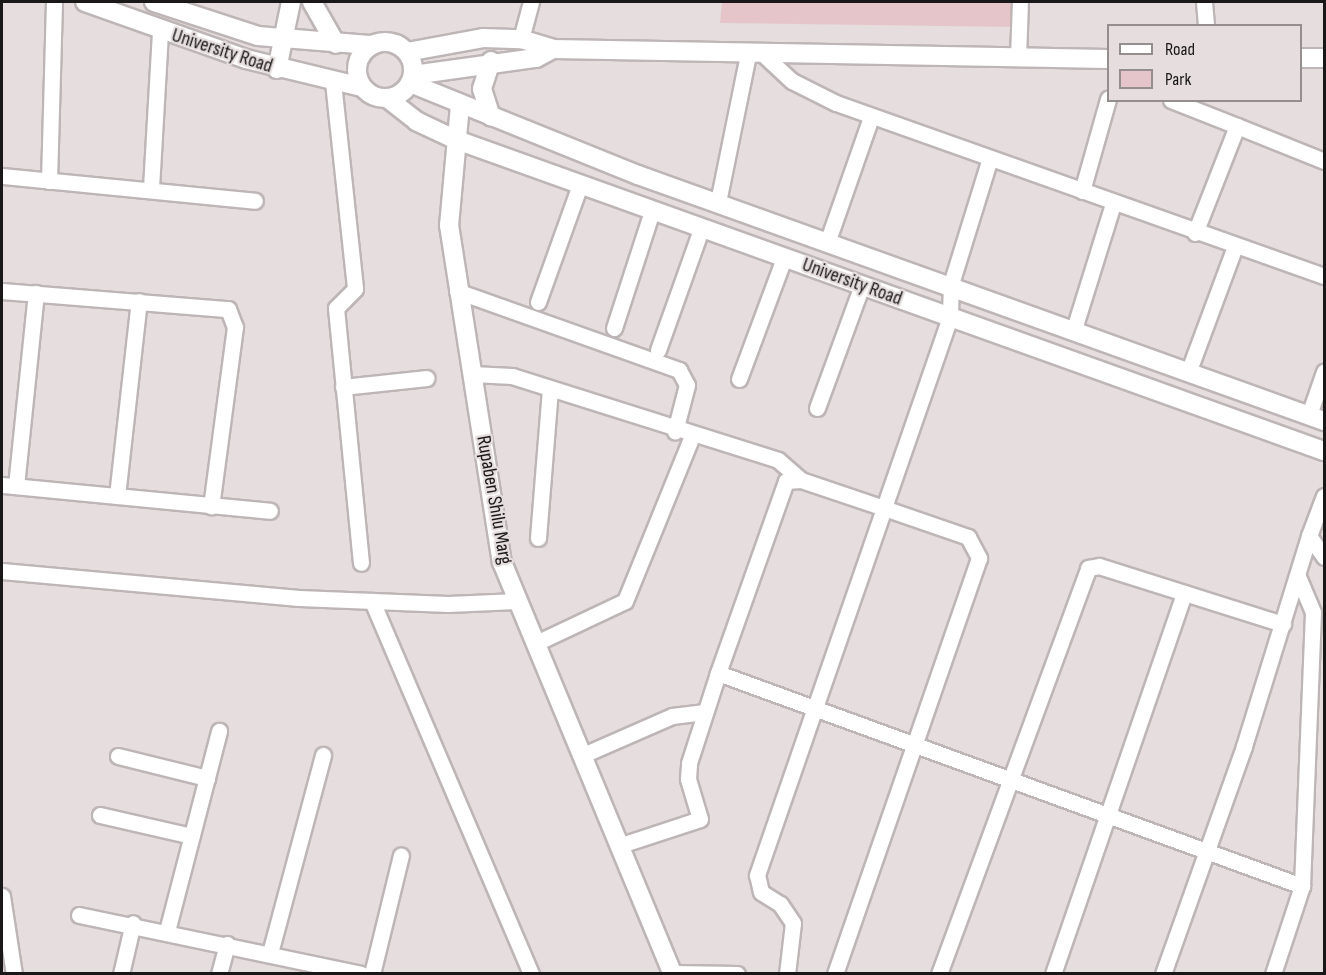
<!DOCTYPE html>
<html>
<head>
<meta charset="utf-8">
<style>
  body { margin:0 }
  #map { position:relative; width:1326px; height:975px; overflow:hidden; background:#e5ddde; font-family:"Sofia Sans Condensed",sans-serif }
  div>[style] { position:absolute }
  .green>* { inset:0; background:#e5c5ca }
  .roads { filter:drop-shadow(2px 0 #bdb5b6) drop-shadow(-2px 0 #bdb5b6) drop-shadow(0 2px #bdb5b6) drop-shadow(0 -2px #bdb5b6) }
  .minor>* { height:15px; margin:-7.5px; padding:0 7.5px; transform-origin:7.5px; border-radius:7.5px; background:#fff }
  .tertiary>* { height:18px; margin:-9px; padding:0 9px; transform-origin:9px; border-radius:9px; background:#fff }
  .tertiary>.ring { margin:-9px; padding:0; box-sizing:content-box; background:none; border:18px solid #fff; border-radius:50% }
  span { translate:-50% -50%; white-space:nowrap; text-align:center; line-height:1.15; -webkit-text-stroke:4.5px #e5ddde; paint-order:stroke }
  .street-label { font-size:20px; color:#1a1718 }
  .frame { position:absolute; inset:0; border:3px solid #1a1718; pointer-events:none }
  .legend { position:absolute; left:1107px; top:24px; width:195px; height:78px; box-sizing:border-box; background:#e5ddde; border:2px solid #948e8f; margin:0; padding:8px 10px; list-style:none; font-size:18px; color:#1a1718 }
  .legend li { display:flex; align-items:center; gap:12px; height:30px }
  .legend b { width:30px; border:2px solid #948e8f }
</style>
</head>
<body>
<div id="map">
  <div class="green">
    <i style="clip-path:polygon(722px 2px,1013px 2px,1019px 27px,720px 23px)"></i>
  </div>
  <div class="roads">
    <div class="minor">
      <i style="left:1204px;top:2px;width:24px;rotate:85deg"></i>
      <i style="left:521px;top:39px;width:38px;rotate:-75deg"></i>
      <i style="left:764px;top:55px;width:38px;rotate:43deg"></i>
      <i style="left:792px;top:81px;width:49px;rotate:26.6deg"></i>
      <i style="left:836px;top:103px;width:518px;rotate:19.52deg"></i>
      <i style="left:1018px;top:58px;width:56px;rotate:-88deg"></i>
      <i style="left:333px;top:82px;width:208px;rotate:83.9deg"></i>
      <i style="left:355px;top:289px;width:27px;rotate:135deg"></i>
      <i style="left:336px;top:308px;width:256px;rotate:84.4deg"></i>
      <i style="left:1171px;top:100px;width:71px;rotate:21.5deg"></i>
      <i style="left:990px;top:158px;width:132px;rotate:107.2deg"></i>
      <i style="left:951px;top:284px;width:33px;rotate:92deg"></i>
      <i style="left:950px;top:317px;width:202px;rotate:109.1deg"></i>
      <i style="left:884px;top:508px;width:88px;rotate:-161.4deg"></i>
      <i style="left:801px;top:480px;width:15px;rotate:176deg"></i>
      <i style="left:786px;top:481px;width:204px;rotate:109.5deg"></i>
      <i style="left:718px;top:673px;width:622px;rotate:20.04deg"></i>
      <i style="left:2px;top:176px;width:254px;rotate:5.6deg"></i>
      <i style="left:49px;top:181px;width:179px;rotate:-88.4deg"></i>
      <i style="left:151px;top:188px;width:158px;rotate:-86.7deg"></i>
      <i style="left:1082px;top:191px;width:96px;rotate:-74.2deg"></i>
      <i style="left:718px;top:202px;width:150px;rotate:-78.5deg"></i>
      <i style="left:1195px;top:233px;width:115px;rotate:-68.6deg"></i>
      <i style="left:1237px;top:126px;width:94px;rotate:21.9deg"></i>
      <i style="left:828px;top:240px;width:130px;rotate:-70.7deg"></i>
      <i style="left:2px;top:291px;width:227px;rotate:4.6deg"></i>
      <i style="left:228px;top:309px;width:19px;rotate:69deg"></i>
      <i style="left:235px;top:327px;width:181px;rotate:97.6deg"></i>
      <i style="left:457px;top:291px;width:236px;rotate:19.6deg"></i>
      <i style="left:679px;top:370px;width:17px;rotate:62deg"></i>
      <i style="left:687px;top:385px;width:48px;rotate:104.6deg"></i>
      <i style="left:538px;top:302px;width:124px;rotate:-70.3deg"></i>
      <i style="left:614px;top:328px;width:123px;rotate:-72deg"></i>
      <i style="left:1074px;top:329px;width:131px;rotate:-72.7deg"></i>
      <i style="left:658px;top:350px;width:128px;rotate:-70.4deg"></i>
      <i style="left:1189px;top:370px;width:132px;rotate:-69.6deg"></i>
      <i style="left:472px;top:374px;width:40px;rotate:2.9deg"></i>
      <i style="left:512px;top:376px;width:279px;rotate:17.5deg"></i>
      <i style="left:778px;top:460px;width:30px;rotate:41deg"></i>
      <i style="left:739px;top:379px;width:129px;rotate:-69.6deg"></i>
      <i style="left:343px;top:387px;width:84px;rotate:-6.1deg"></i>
      <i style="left:817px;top:408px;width:131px;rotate:-69.9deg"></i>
      <i style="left:1309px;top:415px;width:46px;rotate:-70.8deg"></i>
      <i style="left:2px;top:485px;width:269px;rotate:5.5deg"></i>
      <i style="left:16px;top:486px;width:194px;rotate:-84.1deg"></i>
      <i style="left:117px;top:496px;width:196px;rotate:-83.6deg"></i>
      <i style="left:1324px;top:496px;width:43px;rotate:110.6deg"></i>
      <i style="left:1309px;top:536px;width:26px;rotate:54deg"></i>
      <i style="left:538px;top:538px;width:148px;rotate:-85.4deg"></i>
      <i style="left:2px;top:571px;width:298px;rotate:5.2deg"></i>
      <i style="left:299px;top:598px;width:149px;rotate:2.3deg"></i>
      <i style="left:448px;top:604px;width:70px;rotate:-2.5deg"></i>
      <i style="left:372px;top:601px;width:405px;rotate:66.9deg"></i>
      <i style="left:536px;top:643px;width:98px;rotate:-25.3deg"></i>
      <i style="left:625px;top:601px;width:178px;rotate:-67.9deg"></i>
      <i style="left:583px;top:755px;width:97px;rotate:-23.7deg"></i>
      <i style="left:672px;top:716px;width:33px;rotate:-7deg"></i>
      <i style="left:118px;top:756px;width:92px;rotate:13.9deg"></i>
      <i style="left:100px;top:815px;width:94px;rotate:12.9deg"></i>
      <i style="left:621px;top:845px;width:83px;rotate:-18.2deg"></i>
      <i style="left:700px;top:819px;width:42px;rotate:-106.7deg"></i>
      <i style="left:688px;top:779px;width:16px;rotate:-86deg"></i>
      <i style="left:689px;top:763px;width:95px;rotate:-72.1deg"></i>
      <i style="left:2px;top:896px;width:79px;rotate:81.3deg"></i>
      <i style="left:79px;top:915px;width:288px;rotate:11.8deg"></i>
      <i style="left:167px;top:931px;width:207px;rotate:-75.4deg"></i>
      <i style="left:270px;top:953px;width:205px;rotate:-75deg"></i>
      <i style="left:673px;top:973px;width:64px;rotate:0.9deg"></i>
      <i style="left:121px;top:974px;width:52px;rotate:-76.8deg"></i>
      <i style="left:219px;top:974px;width:31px;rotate:-75deg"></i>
      <i style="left:372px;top:974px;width:122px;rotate:-76.3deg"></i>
      <i style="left:787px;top:974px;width:51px;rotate:-83.3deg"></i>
      <i style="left:793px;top:923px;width:23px;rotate:-124deg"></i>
      <i style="left:780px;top:904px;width:22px;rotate:-148deg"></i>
      <i style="left:761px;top:892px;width:17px;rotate:-103deg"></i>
      <i style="left:757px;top:875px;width:388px;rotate:-70.9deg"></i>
      <i style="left:884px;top:508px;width:89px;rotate:19deg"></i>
      <i style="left:968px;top:537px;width:24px;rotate:62deg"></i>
      <i style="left:979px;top:558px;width:440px;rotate:109.1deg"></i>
      <i style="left:939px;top:974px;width:432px;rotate:-69.8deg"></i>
      <i style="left:1088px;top:568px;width:11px;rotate:-10deg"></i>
      <i style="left:1099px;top:566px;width:193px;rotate:17.5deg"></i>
      <i style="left:1053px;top:974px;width:403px;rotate:-71deg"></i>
      <i style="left:1163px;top:974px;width:242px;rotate:-70.4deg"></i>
      <i style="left:1244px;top:746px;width:220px;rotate:-72.8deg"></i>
      <i style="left:1273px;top:974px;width:93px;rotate:-71.8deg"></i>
      <i style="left:1302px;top:886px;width:274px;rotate:-87.7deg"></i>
      <i style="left:1313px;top:612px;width:38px;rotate:-113deg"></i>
    </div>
    <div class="tertiary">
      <i style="left:85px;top:2px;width:171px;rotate:19.5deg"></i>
      <i style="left:246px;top:59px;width:119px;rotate:13.6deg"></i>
      <i style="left:154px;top:2px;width:109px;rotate:18.1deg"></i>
      <i style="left:258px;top:36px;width:112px;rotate:4.6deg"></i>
      <i style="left:312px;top:2px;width:48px;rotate:60.3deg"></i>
      <i class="ring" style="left:357px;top:42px;width:38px;height:38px"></i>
      <i style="left:407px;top:52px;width:77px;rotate:-10.4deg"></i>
      <i style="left:483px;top:38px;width:38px;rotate:2deg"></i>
      <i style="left:521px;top:39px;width:34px;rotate:17deg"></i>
      <i style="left:553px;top:49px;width:555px;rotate:1.03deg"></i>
      <i style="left:1300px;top:58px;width:24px"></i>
      <i style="left:491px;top:61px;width:29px;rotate:108deg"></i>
      <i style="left:482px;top:89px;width:29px;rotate:72deg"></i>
      <i style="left:277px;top:69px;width:68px;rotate:-78.2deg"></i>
      <i style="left:413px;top:75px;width:124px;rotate:-7.9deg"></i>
      <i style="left:536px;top:58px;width:19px;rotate:-28deg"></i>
      <i style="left:410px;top:83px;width:246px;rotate:22deg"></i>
      <i style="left:638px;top:175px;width:729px;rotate:19.73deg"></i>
      <i style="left:387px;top:98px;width:37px;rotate:38deg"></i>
      <i style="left:416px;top:121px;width:42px;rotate:25.3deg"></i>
      <i style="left:454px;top:139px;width:924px;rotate:19.73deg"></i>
      <i style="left:460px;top:105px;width:121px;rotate:95.2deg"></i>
      <i style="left:449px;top:225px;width:341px;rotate:81.1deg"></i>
      <i style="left:502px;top:562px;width:446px;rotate:67.5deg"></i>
    </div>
  </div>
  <div class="street-label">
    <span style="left:222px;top:51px;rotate:18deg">University Road</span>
    <span style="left:852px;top:282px;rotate:20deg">University Road</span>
    <span style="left:494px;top:500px;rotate:80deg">Rupaben Shilu Marg</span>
  </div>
  <div class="frame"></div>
  <ul class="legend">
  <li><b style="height:8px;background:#fff"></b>Road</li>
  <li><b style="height:16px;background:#e5c5ca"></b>Park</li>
  </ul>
</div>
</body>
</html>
